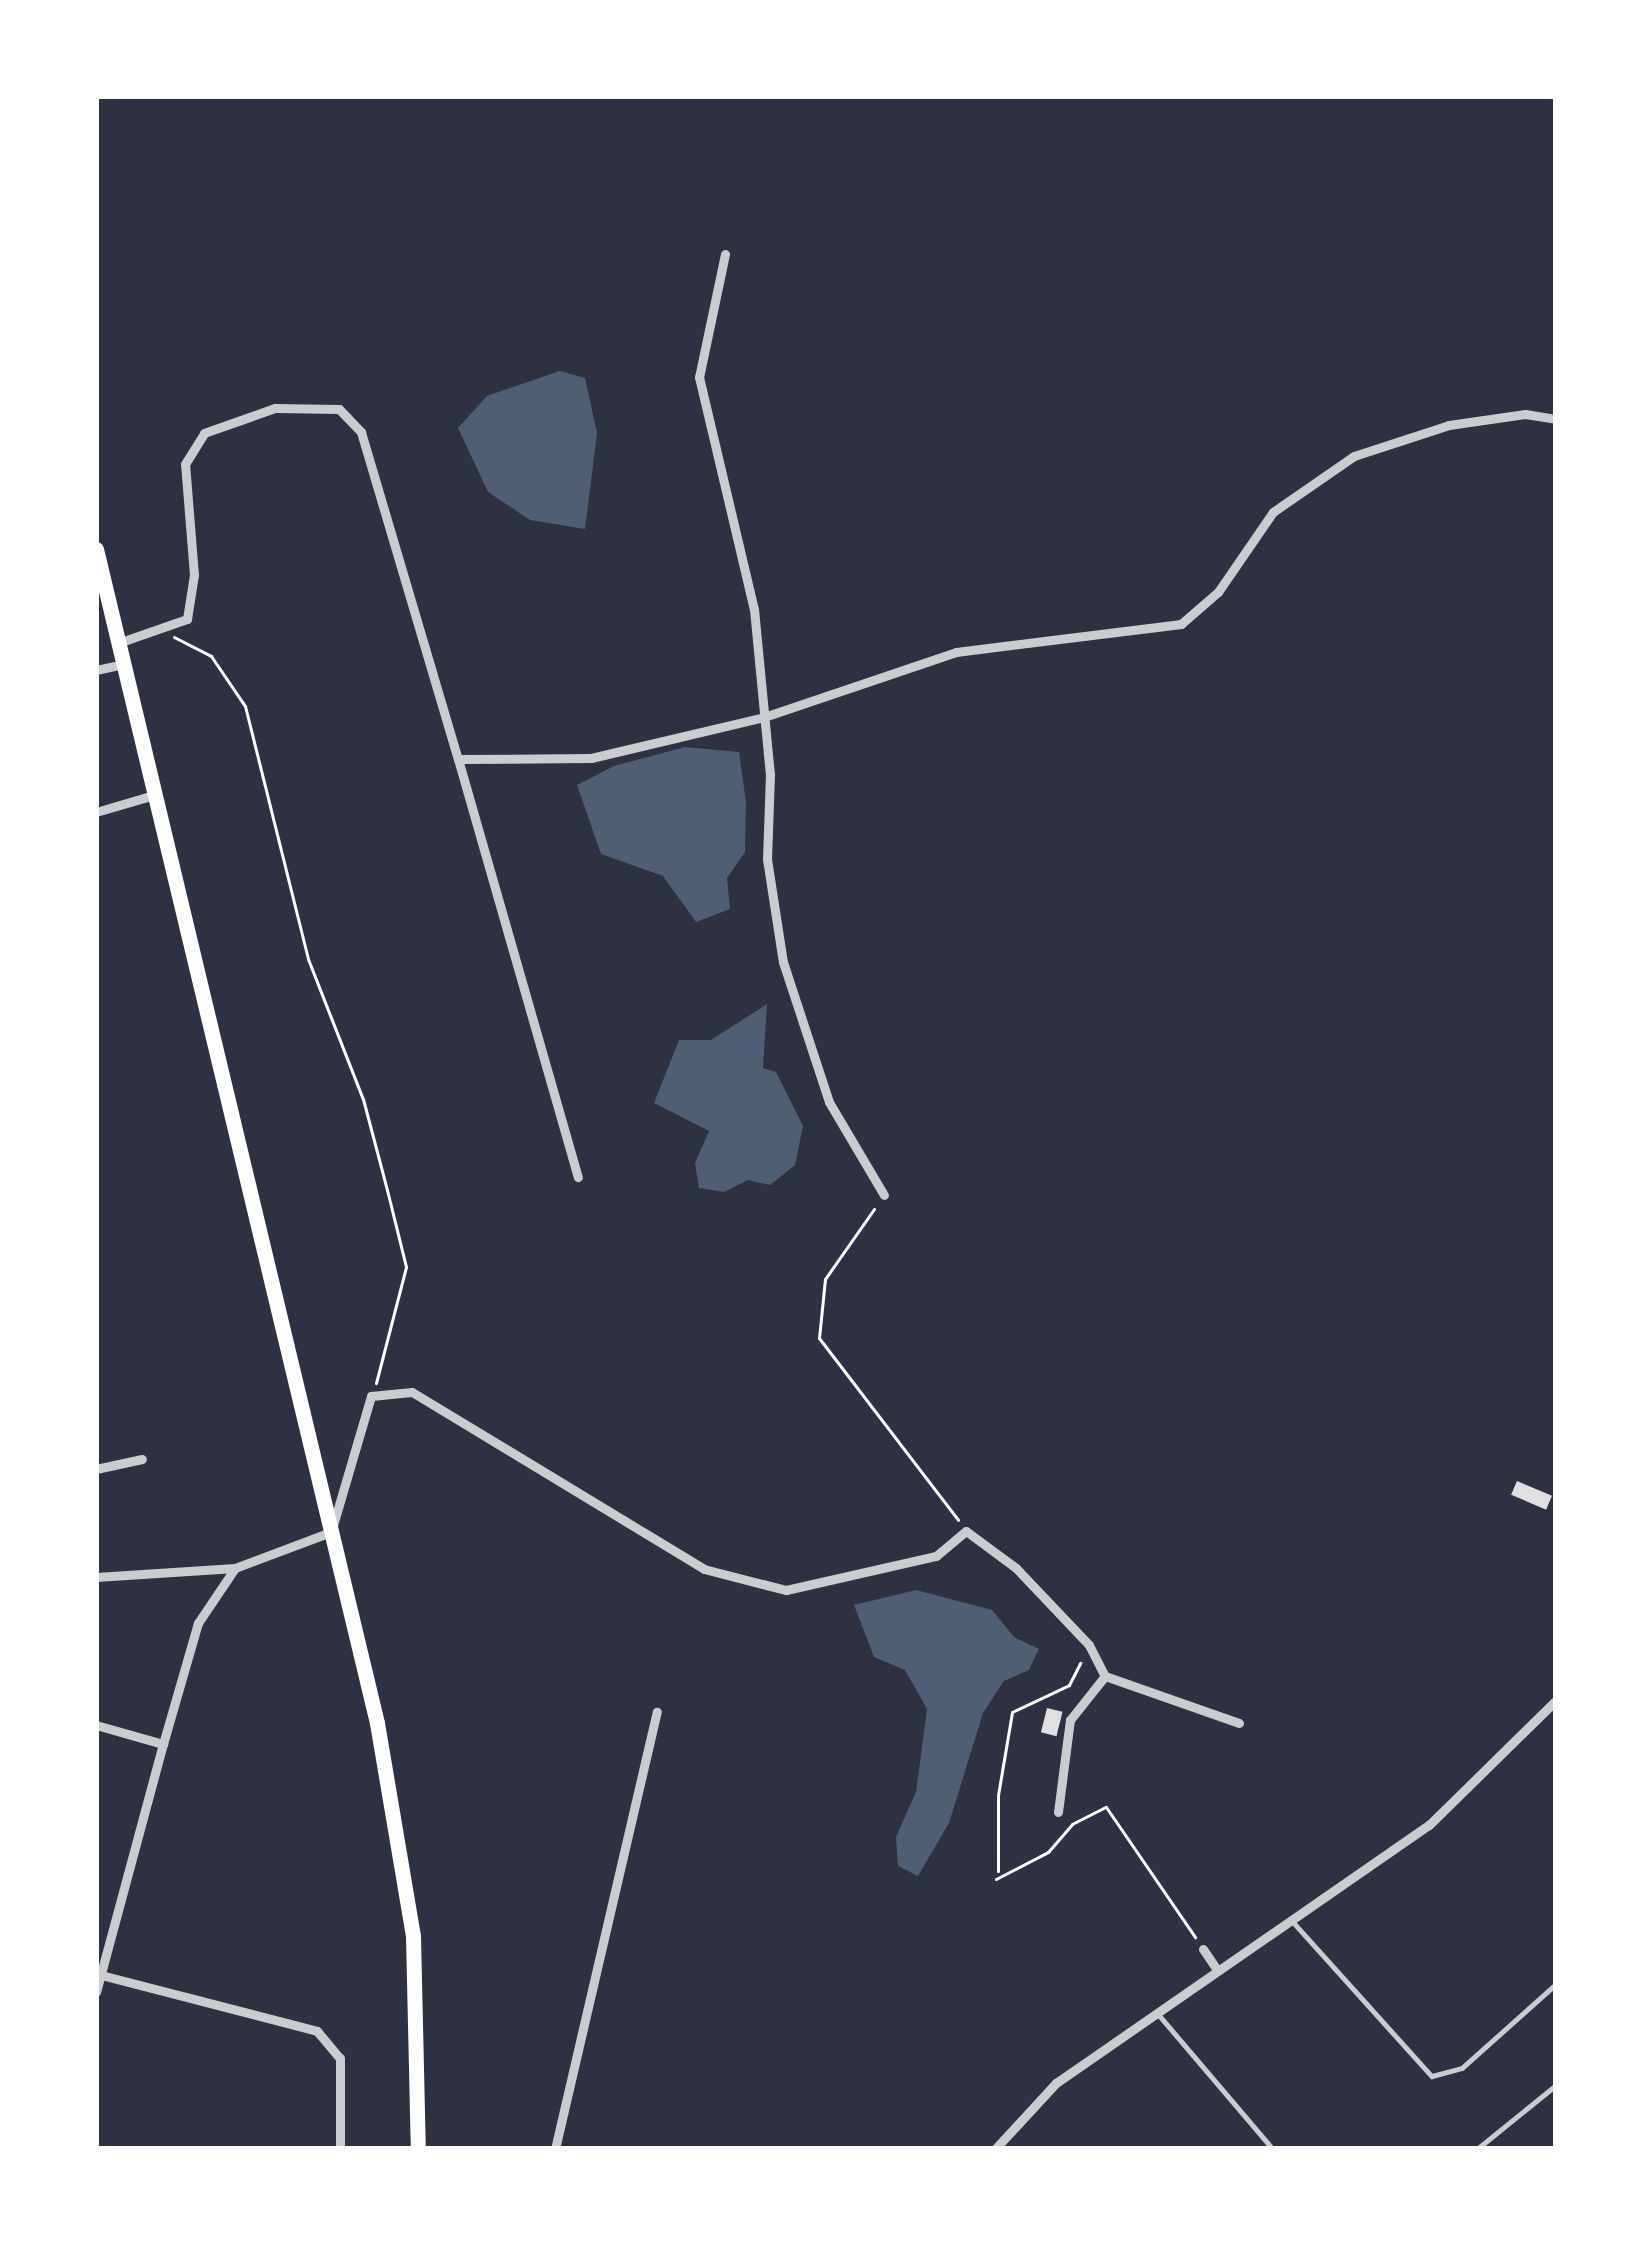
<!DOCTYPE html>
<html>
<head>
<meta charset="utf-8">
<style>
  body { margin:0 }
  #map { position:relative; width:1652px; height:2245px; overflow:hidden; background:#2d3142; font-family:"Open Sans",sans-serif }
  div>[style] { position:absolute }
  .water>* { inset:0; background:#4f5d75 }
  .building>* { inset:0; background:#e0e0e3; transform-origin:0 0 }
  .path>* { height:3px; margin:-1.5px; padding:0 1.5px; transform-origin:1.5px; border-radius:1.5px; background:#fff }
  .service>* { height:4.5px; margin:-2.25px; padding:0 2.25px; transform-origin:2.25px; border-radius:2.25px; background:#caccd0 }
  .minor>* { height:9px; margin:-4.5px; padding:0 4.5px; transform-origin:4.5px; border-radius:4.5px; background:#caccd0 }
  .primary>* { height:15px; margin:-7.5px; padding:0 7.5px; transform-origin:7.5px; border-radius:7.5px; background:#fff }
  span { translate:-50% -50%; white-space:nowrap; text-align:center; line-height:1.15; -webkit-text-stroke:9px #fff; paint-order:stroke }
  .frame { position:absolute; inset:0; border:99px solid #fff; pointer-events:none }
</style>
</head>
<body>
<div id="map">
  <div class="water">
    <i style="clip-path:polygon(560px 371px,585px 378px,597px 433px,585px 529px,530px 520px,488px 492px,458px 428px,487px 396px)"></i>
    <i style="clip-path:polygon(685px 747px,739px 752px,746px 802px,745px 852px,727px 878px,730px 909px,696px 922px,663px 876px,601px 854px,577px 785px,614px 766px)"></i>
    <i style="clip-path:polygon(767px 1004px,763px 1068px,776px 1072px,803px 1126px,795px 1165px,770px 1185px,748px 1180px,724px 1192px,699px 1188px,695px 1163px,709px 1131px,654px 1103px,679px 1040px,711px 1040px)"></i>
    <i style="clip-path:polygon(916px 1590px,992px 1610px,1014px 1637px,1039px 1649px,1029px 1670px,1004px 1681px,983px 1713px,949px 1823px,918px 1876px,898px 1866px,896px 1837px,916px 1792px,927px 1709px,905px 1670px,874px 1657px,854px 1605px)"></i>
  </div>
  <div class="building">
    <i style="left:1517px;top:1481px;width:38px;height:15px;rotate:23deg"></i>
    <i style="left:1047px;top:1708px;width:16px;height:25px;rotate:14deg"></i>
  </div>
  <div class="path">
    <i style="left:174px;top:637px;width:42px;rotate:27.2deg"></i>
    <i style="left:211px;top:656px;width:60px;rotate:55.8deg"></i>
    <i style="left:245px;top:706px;width:261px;rotate:76deg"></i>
    <i style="left:308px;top:959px;width:150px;rotate:68.6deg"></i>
    <i style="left:363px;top:1099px;width:94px;rotate:75.2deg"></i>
    <i style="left:387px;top:1190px;width:79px;rotate:76.1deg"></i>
    <i style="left:406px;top:1267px;width:120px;rotate:104.5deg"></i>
    <i style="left:874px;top:1209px;width:85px;rotate:125deg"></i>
    <i style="left:825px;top:1279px;width:59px;rotate:95.8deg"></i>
    <i style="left:819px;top:1338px;width:229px;rotate:52.6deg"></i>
    <i style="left:998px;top:1871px;width:76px;rotate:-90deg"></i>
    <i style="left:998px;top:1795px;width:84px;rotate:-80.4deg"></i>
    <i style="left:1012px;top:1712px;width:63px;rotate:-25.3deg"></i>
    <i style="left:1069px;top:1685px;width:25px;rotate:-63deg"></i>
    <i style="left:996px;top:1879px;width:59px;rotate:-27.4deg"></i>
    <i style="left:1048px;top:1852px;width:37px;rotate:-49deg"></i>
    <i style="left:1072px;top:1824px;width:38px;rotate:-27deg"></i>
    <i style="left:1106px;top:1807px;width:158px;rotate:55.6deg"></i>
  </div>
  <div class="service">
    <i style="left:1294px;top:1923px;width:206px;rotate:48deg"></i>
    <i style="left:1432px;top:2076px;width:31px;rotate:-15deg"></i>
    <i style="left:1462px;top:2068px;width:126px;rotate:-41.8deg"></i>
    <i style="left:1159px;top:2015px;width:176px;rotate:49.6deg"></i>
    <i style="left:1477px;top:2149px;width:102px;rotate:-39deg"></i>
  </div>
  <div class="minor">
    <i style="left:725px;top:254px;width:126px;rotate:101.9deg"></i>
    <i style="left:699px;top:377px;width:238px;rotate:76.7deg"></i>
    <i style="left:754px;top:609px;width:166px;rotate:84.5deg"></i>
    <i style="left:770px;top:774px;width:85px;rotate:92deg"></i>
    <i style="left:767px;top:859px;width:104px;rotate:81.2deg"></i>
    <i style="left:783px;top:962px;width:147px;rotate:71.8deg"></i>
    <i style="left:829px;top:1102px;width:108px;rotate:59.4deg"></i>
    <i style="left:118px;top:643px;width:73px;rotate:-19.2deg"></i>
    <i style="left:187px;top:619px;width:45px;rotate:-81deg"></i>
    <i style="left:194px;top:575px;width:111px;rotate:-94.6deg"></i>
    <i style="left:185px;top:464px;width:36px;rotate:-58deg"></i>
    <i style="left:204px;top:433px;width:75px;rotate:-19.4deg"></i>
    <i style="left:275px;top:408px;width:64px;rotate:0.9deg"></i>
    <i style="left:339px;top:409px;width:32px;rotate:46deg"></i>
    <i style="left:361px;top:432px;width:341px;rotate:73.5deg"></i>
    <i style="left:458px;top:759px;width:133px;rotate:-0.4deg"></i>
    <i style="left:591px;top:758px;width:178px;rotate:-13.3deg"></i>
    <i style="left:764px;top:717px;width:203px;rotate:-18.7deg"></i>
    <i style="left:956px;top:652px;width:227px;rotate:-7.1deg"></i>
    <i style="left:1181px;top:624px;width:49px;rotate:-40.9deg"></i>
    <i style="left:1218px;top:592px;width:97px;rotate:-55.5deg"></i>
    <i style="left:1273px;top:512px;width:98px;rotate:-34.7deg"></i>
    <i style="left:1354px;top:456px;width:100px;rotate:-18.1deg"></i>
    <i style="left:1449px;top:425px;width:77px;rotate:-8.2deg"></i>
    <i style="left:1525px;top:414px;width:31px;rotate:9deg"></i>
    <i style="left:96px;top:670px;width:29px;rotate:-12deg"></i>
    <i style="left:458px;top:759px;width:435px;rotate:74deg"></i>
    <i style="left:96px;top:812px;width:60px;rotate:-16.3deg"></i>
    <i style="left:96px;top:1469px;width:47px;rotate:-12.3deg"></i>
    <i style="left:96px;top:1577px;width:139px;rotate:-3.7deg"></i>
    <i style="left:235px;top:1568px;width:103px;rotate:-20.6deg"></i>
    <i style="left:331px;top:1532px;width:142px;rotate:-73.6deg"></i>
    <i style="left:371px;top:1396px;width:41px;rotate:-5.6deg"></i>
    <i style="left:412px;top:1392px;width:341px;rotate:31.2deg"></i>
    <i style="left:704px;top:1569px;width:85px;rotate:14.4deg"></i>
    <i style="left:786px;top:1590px;width:154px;rotate:-12.8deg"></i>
    <i style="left:936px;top:1556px;width:39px;rotate:-40deg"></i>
    <i style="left:966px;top:1531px;width:62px;rotate:36.5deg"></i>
    <i style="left:1016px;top:1568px;width:106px;rotate:46.5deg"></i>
    <i style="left:1089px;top:1645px;width:35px;rotate:63deg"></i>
    <i style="left:1105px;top:1676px;width:142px;rotate:19.3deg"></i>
    <i style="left:96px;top:1725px;width:70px;rotate:15.8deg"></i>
    <i style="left:163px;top:1744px;width:126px;rotate:-73.9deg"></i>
    <i style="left:198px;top:1623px;width:66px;rotate:-56.1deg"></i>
    <i style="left:1058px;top:1812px;width:93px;rotate:-82.6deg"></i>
    <i style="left:1070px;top:1720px;width:56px;rotate:-51.5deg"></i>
    <i style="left:1203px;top:1949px;width:23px;rotate:56deg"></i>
    <i style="left:101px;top:1975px;width:223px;rotate:14.5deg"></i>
    <i style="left:317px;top:2031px;width:35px;rotate:50deg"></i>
    <i style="left:340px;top:2058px;width:91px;rotate:90deg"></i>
    <i style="left:96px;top:1992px;width:257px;rotate:-74.9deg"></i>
    <i style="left:555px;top:2149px;width:449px;rotate:-76.9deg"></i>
    <i style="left:995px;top:2149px;width:90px;rotate:-47.3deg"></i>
    <i style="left:1056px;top:2083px;width:454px;rotate:-34.7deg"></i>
    <i style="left:1429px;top:1825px;width:178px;rotate:-44.5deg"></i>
  </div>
  <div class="primary">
    <i style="left:96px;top:549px;width:1207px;rotate:76.54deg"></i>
    <i style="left:377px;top:1723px;width:216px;rotate:80.4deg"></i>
    <i style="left:413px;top:1936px;width:213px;rotate:88.7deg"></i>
  </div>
  <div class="frame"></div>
</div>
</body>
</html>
